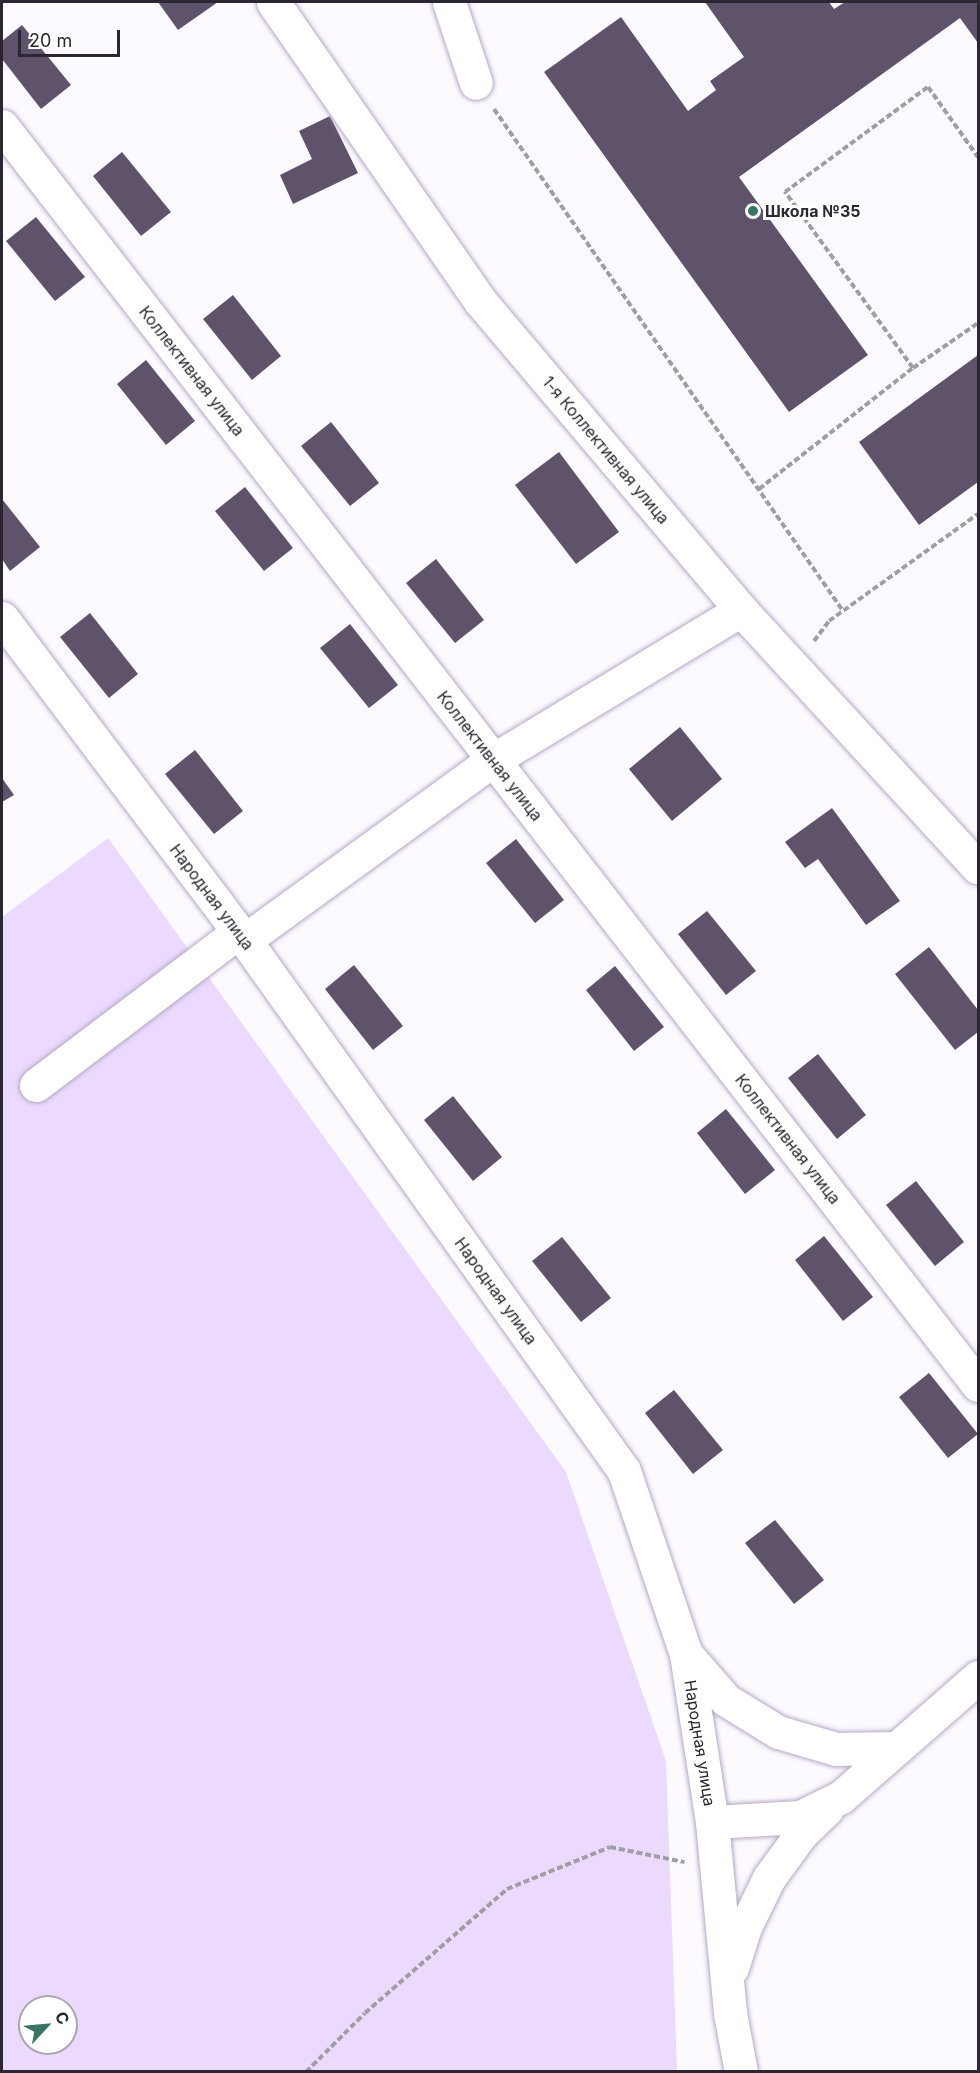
<!DOCTYPE html>
<html>
<head>
<meta charset="utf-8">
<style>
	body { margin:0 }
	#map { position:relative; width:980px; height:2073px; overflow:hidden; background:#fcf9ff; font-family:Inter,sans-serif }
	div>[style] { position:absolute }
	.green>* { inset:0; background:#ebdafe }
	.building>* { inset:0; background:#5f536b }
	.path>* { height:4px; margin-top:-2px; transform-origin:0; background:repeating-linear-gradient(90deg,#a19da5 0 6px,transparent 0 9px) }
	.roads { filter:drop-shadow(0 0 2px #b6a9c4) drop-shadow(0 0 2px #b6a9c4) }
	.minor>* { height:33px; margin:-16.5px; padding:0 16.5px; transform-origin:16.5px; border-radius:16.5px; background:#fff }
	.dots>* { width:16px; height:16px; translate:-50% -50%; box-sizing:border-box; border:3px solid #fff; border-radius:50% }
	span { translate:-50% -50%; white-space:nowrap; text-align:center; line-height:1.15; -webkit-text-stroke:6px #fff; paint-order:stroke }
	.poi-label { font-size:16px; color:#2b2631; font-weight:700 }
	.left { translate:0 -50%; text-align:left }
	.street-label { font-size:16px; color:#2b2631 }
	.frame { position:absolute; inset:0; border:3px solid #2b2631; pointer-events:none }
	.north { position:absolute; left:18px; top:1995px; width:60px; height:60px; box-sizing:border-box; background:#fff; border:2px solid #aaa8ad; border-radius:50%; rotate:64deg; font-size:16px; font-weight:700; line-height:24px; text-align:center; color:#2b2631 }
	.north::after { content:''; display:block; margin:auto; width:21px; height:27px; background:#377664; clip-path:polygon(50% 0,100% 100%,50% 72%,0 100%) }
	.scale { position:absolute; left:18px; top:30px; width:102px; height:27px; box-sizing:border-box; border:3px solid #2b2631; border-top:0; padding-left:8px; font-size:18px; line-height:21px; white-space:nowrap; color:#2b2631; -webkit-text-stroke:4px #fff; paint-order:stroke }
</style>
</head>
<body>
<div id="map">
	<div class="green">
		<div style="clip-path:polygon(evenodd,108px 838px,566px 1472px,666px 1761px,677px 2071px,2px 2071px,2px 917px,108px 838px,30px 2007px,66px 2007px,66px 2043px,30px 2043px,30px 2007px)"></div>
	</div>
	<div class="building">
		<div style="clip-path:polygon(158px 2px,218px 2px,178px 30px)"></div>
		<div style="clip-path:polygon(705px 2px,829px 2px,834px 9px,845px 2px,978px 2px,978px 43px,960px 18px,739px 177px,868px 355px,789px 412px,544px 72px,621px 17px,688px 111px,716px 90px,710px 81px,744px 57px)"></div>
		<div style="clip-path:polygon(22px 25px,71px 85px,41px 109px,2px 59px,2px 41px)"></div>
		<div style="clip-path:polygon(330px 116px,358px 173px,293px 204px,280px 175px,312px 159px,299px 131px)"></div>
		<div style="clip-path:polygon(122px 152px,171px 212px,141px 236px,93px 176px)"></div>
		<div style="clip-path:polygon(36px 217px,85px 277px,55px 301px,6px 241px)"></div>
		<div style="clip-path:polygon(233px 295px,281px 356px,252px 380px,203px 319px)"></div>
		<div style="clip-path:polygon(978px 355px,978px 482px,919px 525px,859px 442px)"></div>
		<div style="clip-path:polygon(146px 360px,195px 421px,166px 445px,117px 384px)"></div>
		<div style="clip-path:polygon(331px 422px,379px 483px,350px 506px,301px 446px)"></div>
		<div style="clip-path:polygon(559px 452px,619px 532px,576px 564px,515px 485px)"></div>
		<div style="clip-path:polygon(245px 487px,293px 548px,264px 571px,215px 511px)"></div>
		<div style="clip-path:polygon(2px 499px,40px 547px,10px 571px,2px 559px)"></div>
		<div style="clip-path:polygon(436px 559px,484px 620px,455px 643px,406px 583px)"></div>
		<div style="clip-path:polygon(90px 613px,138px 674px,109px 698px,60px 637px)"></div>
		<div style="clip-path:polygon(350px 624px,398px 685px,369px 708px,320px 648px)"></div>
		<div style="clip-path:polygon(680px 727px,722px 779px,672px 821px,629px 769px)"></div>
		<div style="clip-path:polygon(195px 750px,243px 811px,214px 834px,165px 774px)"></div>
		<div style="clip-path:polygon(2px 778px,14px 795px,2px 802px)"></div>
		<div style="clip-path:polygon(832px 808px,900px 901px,866px 925px,818px 859px,805px 868px,785px 842px)"></div>
		<div style="clip-path:polygon(516px 839px,564px 900px,535px 923px,486px 863px)"></div>
		<div style="clip-path:polygon(707px 911px,756px 971px,726px 995px,678px 934px)"></div>
		<div style="clip-path:polygon(929px 947px,978px 1010px,978px 1032px,955px 1050px,895px 974px)"></div>
		<div style="clip-path:polygon(354px 965px,403px 1026px,373px 1050px,325px 989px)"></div>
		<div style="clip-path:polygon(615px 966px,664px 1027px,634px 1051px,586px 990px)"></div>
		<div style="clip-path:polygon(818px 1054px,866px 1115px,837px 1139px,788px 1078px)"></div>
		<div style="clip-path:polygon(453px 1096px,502px 1157px,473px 1181px,424px 1120px)"></div>
		<div style="clip-path:polygon(726px 1109px,775px 1170px,745px 1194px,697px 1133px)"></div>
		<div style="clip-path:polygon(916px 1181px,964px 1242px,935px 1266px,886px 1205px)"></div>
		<div style="clip-path:polygon(824px 1236px,873px 1297px,843px 1321px,795px 1260px)"></div>
		<div style="clip-path:polygon(562px 1237px,611px 1298px,581px 1322px,532px 1261px)"></div>
		<div style="clip-path:polygon(929px 1373px,978px 1434px,948px 1458px,899px 1397px)"></div>
		<div style="clip-path:polygon(674px 1390px,723px 1450px,693px 1474px,645px 1413px)"></div>
		<div style="clip-path:polygon(775px 1520px,824px 1580px,794px 1604px,745px 1543px)"></div>
	</div>
	<div class="path">
		<div style="left:494px;top:109px;width:611px;rotate:55.19deg"></div>
		<div style="left:913px;top:368px;width:218px;rotate:-126deg"></div>
		<div style="left:785px;top:192px;width:177px;rotate:-36.3deg"></div>
		<div style="left:928px;top:87px;width:86px;rotate:54.5deg"></div>
		<div style="left:759px;top:489px;width:196px;rotate:-38.2deg"></div>
		<div style="left:913px;top:368px;width:79px;rotate:-34.7deg"></div>
		<div style="left:814px;top:641px;width:25px;rotate:-53deg"></div>
		<div style="left:829px;top:621px;width:183px;rotate:-35.7deg"></div>
		<div style="left:306px;top:2072px;width:83px;rotate:-45deg"></div>
		<div style="left:365px;top:2013px;width:189px;rotate:-41.1deg"></div>
		<div style="left:507px;top:1889px;width:111px;rotate:-22.2deg"></div>
		<div style="left:610px;top:1847px;width:76px;rotate:11.5deg"></div>
	</div>
	<div class="roads">
		<div class="minor">
			<div style="left:273px;top:2px;width:364px;rotate:55.3deg"></div>
			<div style="left:480px;top:301px;width:404px;rotate:49.8deg"></div>
			<div style="left:741px;top:610px;width:350px;rotate:47.4deg"></div>
			<div style="left:449px;top:2px;width:85px;rotate:71.6deg"></div>
			<div style="left:2px;top:126px;width:1593px;rotate:52.22deg"></div>
			<div style="left:2px;top:618px;width:403px;rotate:53deg"></div>
			<div style="left:245px;top:940px;width:652px;rotate:54.48deg"></div>
			<div style="left:624px;top:1471px;width:193px;rotate:71.3deg"></div>
			<div style="left:686px;top:1654px;width:170px;rotate:81.2deg"></div>
			<div style="left:712px;top:1822px;width:192px;rotate:84.6deg"></div>
			<div style="left:730px;top:2013px;width:60px;rotate:79.4deg"></div>
			<div style="left:245px;top:940px;width:306px;rotate:-36deg"></div>
			<div style="left:493px;top:760px;width:290px;rotate:-31.2deg"></div>
			<div style="left:36px;top:1085px;width:253px;rotate:-37.1deg"></div>
			<div style="left:686px;top:1654px;width:61px;rotate:49deg"></div>
			<div style="left:726px;top:1700px;width:61px;rotate:31.6deg"></div>
			<div style="left:778px;top:1732px;width:60px;rotate:16.3deg"></div>
			<div style="left:836px;top:1749px;width:60px;rotate:-1deg"></div>
			<div style="left:712px;top:1822px;width:88px;rotate:-3.3deg"></div>
			<div style="left:800px;top:1817px;width:46px;rotate:-26deg"></div>
			<div style="left:841px;top:1797px;width:182px;rotate:-41.2deg"></div>
			<div style="left:732px;top:1968px;width:43px;rotate:-72.4deg"></div>
			<div style="left:745px;top:1927px;width:55px;rotate:-63.9deg"></div>
			<div style="left:769px;top:1878px;width:54px;rotate:-54deg"></div>
			<div style="left:801px;top:1834px;width:36px;rotate:-44deg"></div>
		</div>
	</div>
	<div class="dots">
		<div style="left:753px;top:211px;background:#377664"></div>
	</div>
	<div class="poi-label">
		<span class="left" style="left:765px;top:211px">Школа №35</span>
	</div>
	<div class="street-label">
		<span style="left:192px;top:371px;rotate:52deg">Коллективная улица</span>
		<span style="left:606px;top:450px;rotate:50deg">1-я Коллективная улица</span>
		<span style="left:490px;top:756px;rotate:52deg">Коллективная улица</span>
		<span style="left:212px;top:897px;rotate:53deg">Народная улица</span>
		<span style="left:788px;top:1139px;rotate:52deg">Коллективная улица</span>
		<span style="left:496px;top:1291px;rotate:54deg">Народная улица</span>
		<span style="left:700px;top:1743px;rotate:81deg">Народная улица</span>
	</div>
	<div class="frame"></div>
	<div class="north">С</div>
	<div class="scale">20 m</div>
</div>
</body>
</html>
